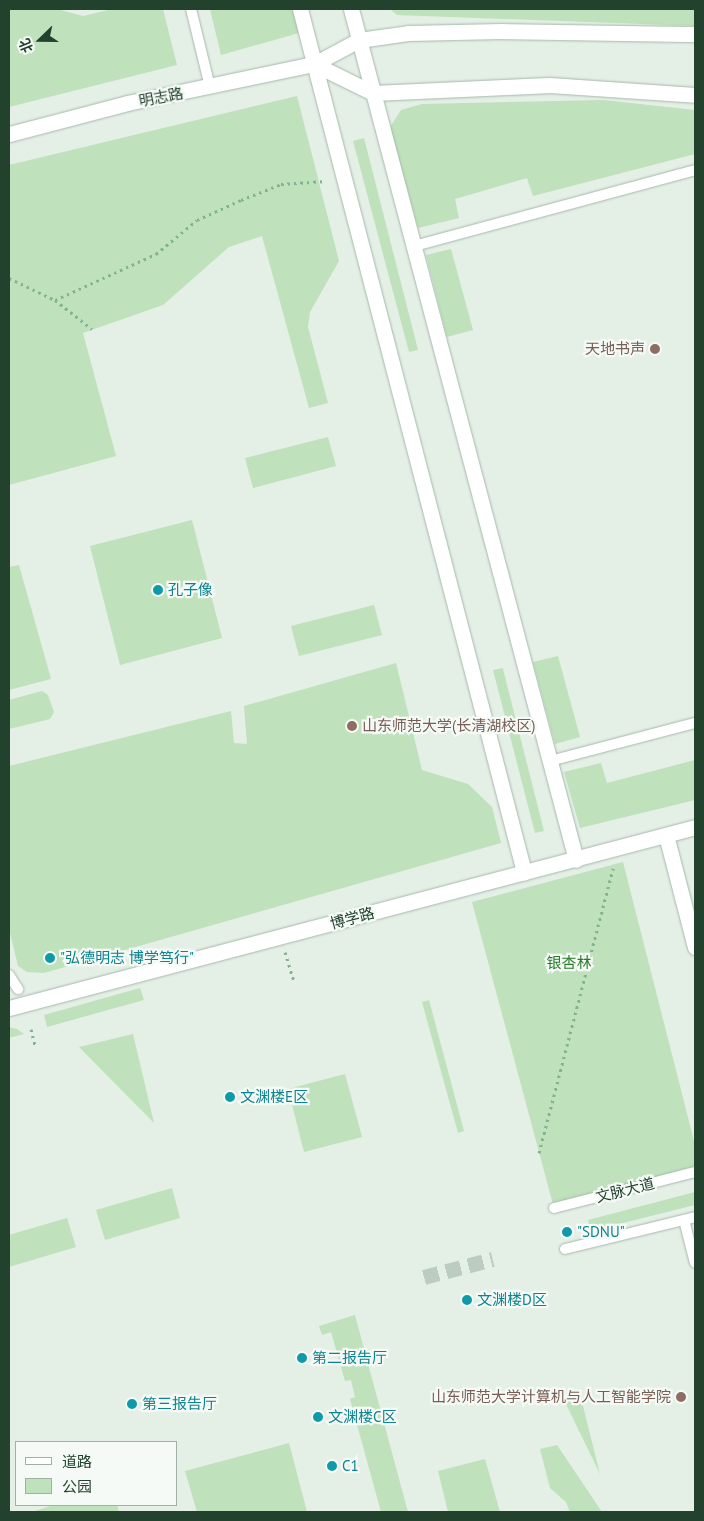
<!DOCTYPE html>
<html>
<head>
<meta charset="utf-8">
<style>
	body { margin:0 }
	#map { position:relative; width:704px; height:1521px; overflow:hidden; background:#e4efe6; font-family:"PT Sans","Noto Sans SC",sans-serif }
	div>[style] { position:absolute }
	.green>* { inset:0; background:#bfe1bc }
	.street-tunnel>* { height:15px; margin-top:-7.5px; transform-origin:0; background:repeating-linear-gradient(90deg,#bdccc1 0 15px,transparent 0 23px) }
	.path>* { height:3px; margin-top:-1.5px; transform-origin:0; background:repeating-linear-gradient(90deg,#82b492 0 2.5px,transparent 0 6.5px) }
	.roads { filter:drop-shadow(0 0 1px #a6b8ab) drop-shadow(0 0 1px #a6b8ab) }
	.lane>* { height:10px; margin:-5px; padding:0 5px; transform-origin:5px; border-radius:5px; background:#fff }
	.street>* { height:15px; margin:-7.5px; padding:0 7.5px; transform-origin:7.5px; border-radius:7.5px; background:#fff }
	.dots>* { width:14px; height:14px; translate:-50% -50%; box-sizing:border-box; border:2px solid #f5faf6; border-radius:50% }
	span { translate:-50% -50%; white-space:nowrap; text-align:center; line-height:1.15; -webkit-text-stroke:4.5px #f5faf6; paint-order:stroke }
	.street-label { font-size:15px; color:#22422d }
	.education-label { font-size:15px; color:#785e54 }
	.right { translate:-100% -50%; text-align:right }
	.left { translate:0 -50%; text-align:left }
	.culture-label { font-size:15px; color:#0d838f }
	.park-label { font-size:15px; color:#287c2a }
	.frame { position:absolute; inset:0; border:10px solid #22422d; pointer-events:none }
	.legend { position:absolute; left:15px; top:1441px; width:162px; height:65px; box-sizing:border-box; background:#f5faf6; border:1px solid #a1b0a6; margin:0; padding:6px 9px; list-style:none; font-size:15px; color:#22422d }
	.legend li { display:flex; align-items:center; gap:10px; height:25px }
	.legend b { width:25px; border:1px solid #a1b0a6 }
	.north { position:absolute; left:15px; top:15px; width:50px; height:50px; -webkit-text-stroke:4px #f5faf6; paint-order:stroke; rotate:248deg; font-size:14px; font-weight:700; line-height:20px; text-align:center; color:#22422d }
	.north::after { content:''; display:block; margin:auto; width:18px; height:22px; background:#22422d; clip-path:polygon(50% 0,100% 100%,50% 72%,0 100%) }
</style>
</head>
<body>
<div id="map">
	<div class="green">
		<div style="clip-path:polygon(9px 9px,57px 9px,83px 16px,112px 9px,163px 9px,177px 65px,9px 107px)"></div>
		<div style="clip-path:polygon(210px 9px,300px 9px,306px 31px,221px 55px)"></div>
		<div style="clip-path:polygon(390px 9px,695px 9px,695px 26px,397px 15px)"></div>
		<div style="clip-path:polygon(297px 96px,339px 261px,310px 312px,308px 327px,328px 403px,309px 408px,262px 236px,229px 247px,163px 305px,83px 333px,116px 456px,9px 485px,9px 165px)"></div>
		<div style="clip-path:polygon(603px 100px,695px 110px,695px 154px,533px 196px,527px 178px,455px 199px,459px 218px,418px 228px,390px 127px,401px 110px,422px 104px)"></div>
		<div style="clip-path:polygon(364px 138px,418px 350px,409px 352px,353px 141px)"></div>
		<div style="clip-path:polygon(451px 249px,473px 330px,447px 337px,426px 255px)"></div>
		<div style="clip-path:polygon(328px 437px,336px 466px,253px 488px,245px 458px)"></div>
		<div style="clip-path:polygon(192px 520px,222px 638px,120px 665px,90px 546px)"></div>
		<div style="clip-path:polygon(19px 565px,51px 679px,9px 690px,9px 567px)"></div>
		<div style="clip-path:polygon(374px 605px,382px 635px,299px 656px,291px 626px)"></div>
		<div style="clip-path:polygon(558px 656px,580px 737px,555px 744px,533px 662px)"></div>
		<div style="clip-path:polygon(396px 663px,422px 770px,468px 784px,492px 807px,501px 843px,44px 973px,27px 972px,18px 966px,9px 929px,9px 766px,231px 711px,234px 743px,247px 744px,244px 706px)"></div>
		<div style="clip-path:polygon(503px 668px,503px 669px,544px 831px,535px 833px,493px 670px)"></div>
		<div style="clip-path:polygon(42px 691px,48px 695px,54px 712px,50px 719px,9px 729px,9px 700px)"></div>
		<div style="clip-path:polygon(695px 760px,695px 800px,580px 828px,564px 772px,601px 763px,607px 783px)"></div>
		<div style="clip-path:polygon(623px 862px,695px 1145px,695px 1166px,554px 1208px,472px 902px)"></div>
		<div style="clip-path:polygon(140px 988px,144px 1000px,47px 1027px,44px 1015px)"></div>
		<div style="clip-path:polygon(429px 1000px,464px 1131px,458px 1133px,422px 1002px)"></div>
		<div style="clip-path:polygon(9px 1027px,17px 1029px,24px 1034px,9px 1038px)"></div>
		<div style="clip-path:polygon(133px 1034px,154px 1123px,79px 1047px)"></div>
		<div style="clip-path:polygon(345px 1074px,362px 1137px,304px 1152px,288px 1089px)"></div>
		<div style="clip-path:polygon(172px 1188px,180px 1218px,105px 1240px,96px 1210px)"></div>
		<div style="clip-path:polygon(695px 1192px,695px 1205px,591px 1231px,588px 1220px)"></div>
		<div style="clip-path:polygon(67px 1218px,76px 1247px,9px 1267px,9px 1235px)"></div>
		<div style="clip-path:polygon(355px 1315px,371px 1375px,408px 1512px,381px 1512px,350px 1399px,355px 1397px,351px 1380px,345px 1381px,331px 1332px,322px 1335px,319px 1326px)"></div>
		<div style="clip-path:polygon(580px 1394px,600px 1474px,563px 1398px)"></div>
		<div style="clip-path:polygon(289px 1443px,307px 1512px,197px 1512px,185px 1471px)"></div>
		<div style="clip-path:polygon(557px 1445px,602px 1512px,570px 1512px,566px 1502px,550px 1488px,540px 1449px)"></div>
		<div style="clip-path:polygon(485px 1459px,500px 1512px,448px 1512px,438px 1471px)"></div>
		<div style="clip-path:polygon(53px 1505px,117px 1505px,119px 1512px,32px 1512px)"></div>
	</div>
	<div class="street-tunnel">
		<div style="left:424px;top:1277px;width:71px;rotate:-14.6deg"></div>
	</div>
	<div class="path">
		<div style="left:9px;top:278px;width:51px;rotate:25.6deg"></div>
		<div style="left:55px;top:300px;width:111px;rotate:-24.5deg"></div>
		<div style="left:156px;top:254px;width:53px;rotate:-39.7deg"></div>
		<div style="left:197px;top:220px;width:48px;rotate:-24.4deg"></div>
		<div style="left:241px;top:200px;width:43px;rotate:-21.8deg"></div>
		<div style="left:281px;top:184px;width:45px;rotate:-3.8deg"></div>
		<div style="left:55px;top:300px;width:47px;rotate:38.1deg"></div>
		<div style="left:285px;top:952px;width:31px;rotate:73deg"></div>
		<div style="left:31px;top:1029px;width:16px;rotate:76deg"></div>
		<div style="left:539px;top:1153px;width:294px;rotate:-75.4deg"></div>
	</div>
	<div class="roads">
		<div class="lane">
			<div style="left:191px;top:9px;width:80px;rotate:76.3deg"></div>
			<div style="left:414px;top:246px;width:291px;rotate:-15.1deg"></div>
			<div style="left:550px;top:761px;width:150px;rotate:-14.7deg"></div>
			<div style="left:9px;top:975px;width:17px;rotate:57deg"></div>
			<div style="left:554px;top:1208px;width:146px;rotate:-14.3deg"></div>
			<div style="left:684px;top:1220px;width:44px;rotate:75.7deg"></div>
			<div style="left:565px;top:1249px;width:134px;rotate:-13.8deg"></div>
		</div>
		<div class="street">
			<div style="left:300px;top:9px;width:892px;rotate:75.45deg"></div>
			<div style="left:351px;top:9px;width:880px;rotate:75.19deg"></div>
			<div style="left:314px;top:64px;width:66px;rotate:26.2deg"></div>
			<div style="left:373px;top:93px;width:177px;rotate:-2.6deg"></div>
			<div style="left:550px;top:85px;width:145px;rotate:3.9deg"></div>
			<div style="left:9px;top:134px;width:122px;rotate:-14.7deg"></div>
			<div style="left:127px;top:103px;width:191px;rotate:-11.8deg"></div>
			<div style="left:314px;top:64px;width:51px;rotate:-28.1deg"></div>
			<div style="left:359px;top:40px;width:49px;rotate:-8.1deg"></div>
			<div style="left:408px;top:33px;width:94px;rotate:-1.2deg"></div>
			<div style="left:502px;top:31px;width:193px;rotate:0.9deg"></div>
			<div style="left:666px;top:835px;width:116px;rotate:75.5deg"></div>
			<div style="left:9px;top:1008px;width:709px;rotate:-14.78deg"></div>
		</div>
	</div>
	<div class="dots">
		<div style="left:655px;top:349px;background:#8d6e63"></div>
		<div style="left:158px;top:590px;background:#0f9aa8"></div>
		<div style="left:352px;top:726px;background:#8d6e63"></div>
		<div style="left:50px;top:958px;background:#0f9aa8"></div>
		<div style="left:230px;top:1097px;background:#0f9aa8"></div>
		<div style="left:567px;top:1232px;background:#0f9aa8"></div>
		<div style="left:467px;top:1300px;background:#0f9aa8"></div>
		<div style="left:302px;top:1358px;background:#0f9aa8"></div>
		<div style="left:681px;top:1397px;background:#8d6e63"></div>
		<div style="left:132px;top:1404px;background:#0f9aa8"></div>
		<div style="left:318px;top:1417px;background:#0f9aa8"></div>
		<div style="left:332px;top:1466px;background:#0f9aa8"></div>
	</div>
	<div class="street-label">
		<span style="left:161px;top:97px;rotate:-11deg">明志路</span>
		<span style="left:352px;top:918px;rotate:-15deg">博学路</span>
		<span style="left:625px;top:1190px;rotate:-14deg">文脉大道</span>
	</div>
	<div class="education-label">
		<span class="right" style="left:645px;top:349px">天地书声</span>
		<span class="left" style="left:362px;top:726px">山东师范大学(长清湖校区)</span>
		<span class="right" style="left:671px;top:1397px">山东师范大学计算机与人工智能学院</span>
	</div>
	<div class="culture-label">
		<span class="left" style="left:168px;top:590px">孔子像</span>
		<span class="left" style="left:60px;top:958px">"弘德明志 博学笃行"</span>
		<span class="left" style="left:240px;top:1097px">文渊楼E区</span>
		<span class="left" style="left:577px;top:1232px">"SDNU"</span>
		<span class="left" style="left:477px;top:1300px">文渊楼D区</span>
		<span class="left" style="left:312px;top:1358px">第二报告厅</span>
		<span class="left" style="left:142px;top:1404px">第三报告厅</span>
		<span class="left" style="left:328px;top:1417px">文渊楼C区</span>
		<span class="left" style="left:342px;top:1466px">C1</span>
	</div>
	<div class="park-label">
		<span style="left:569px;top:963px">银杏林</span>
	</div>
	<div class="frame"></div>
	<ul class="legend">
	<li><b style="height:6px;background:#fff"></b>道路</li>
	<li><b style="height:14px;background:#bfe1bc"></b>公园</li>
	</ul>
	<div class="north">北</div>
</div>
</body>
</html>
